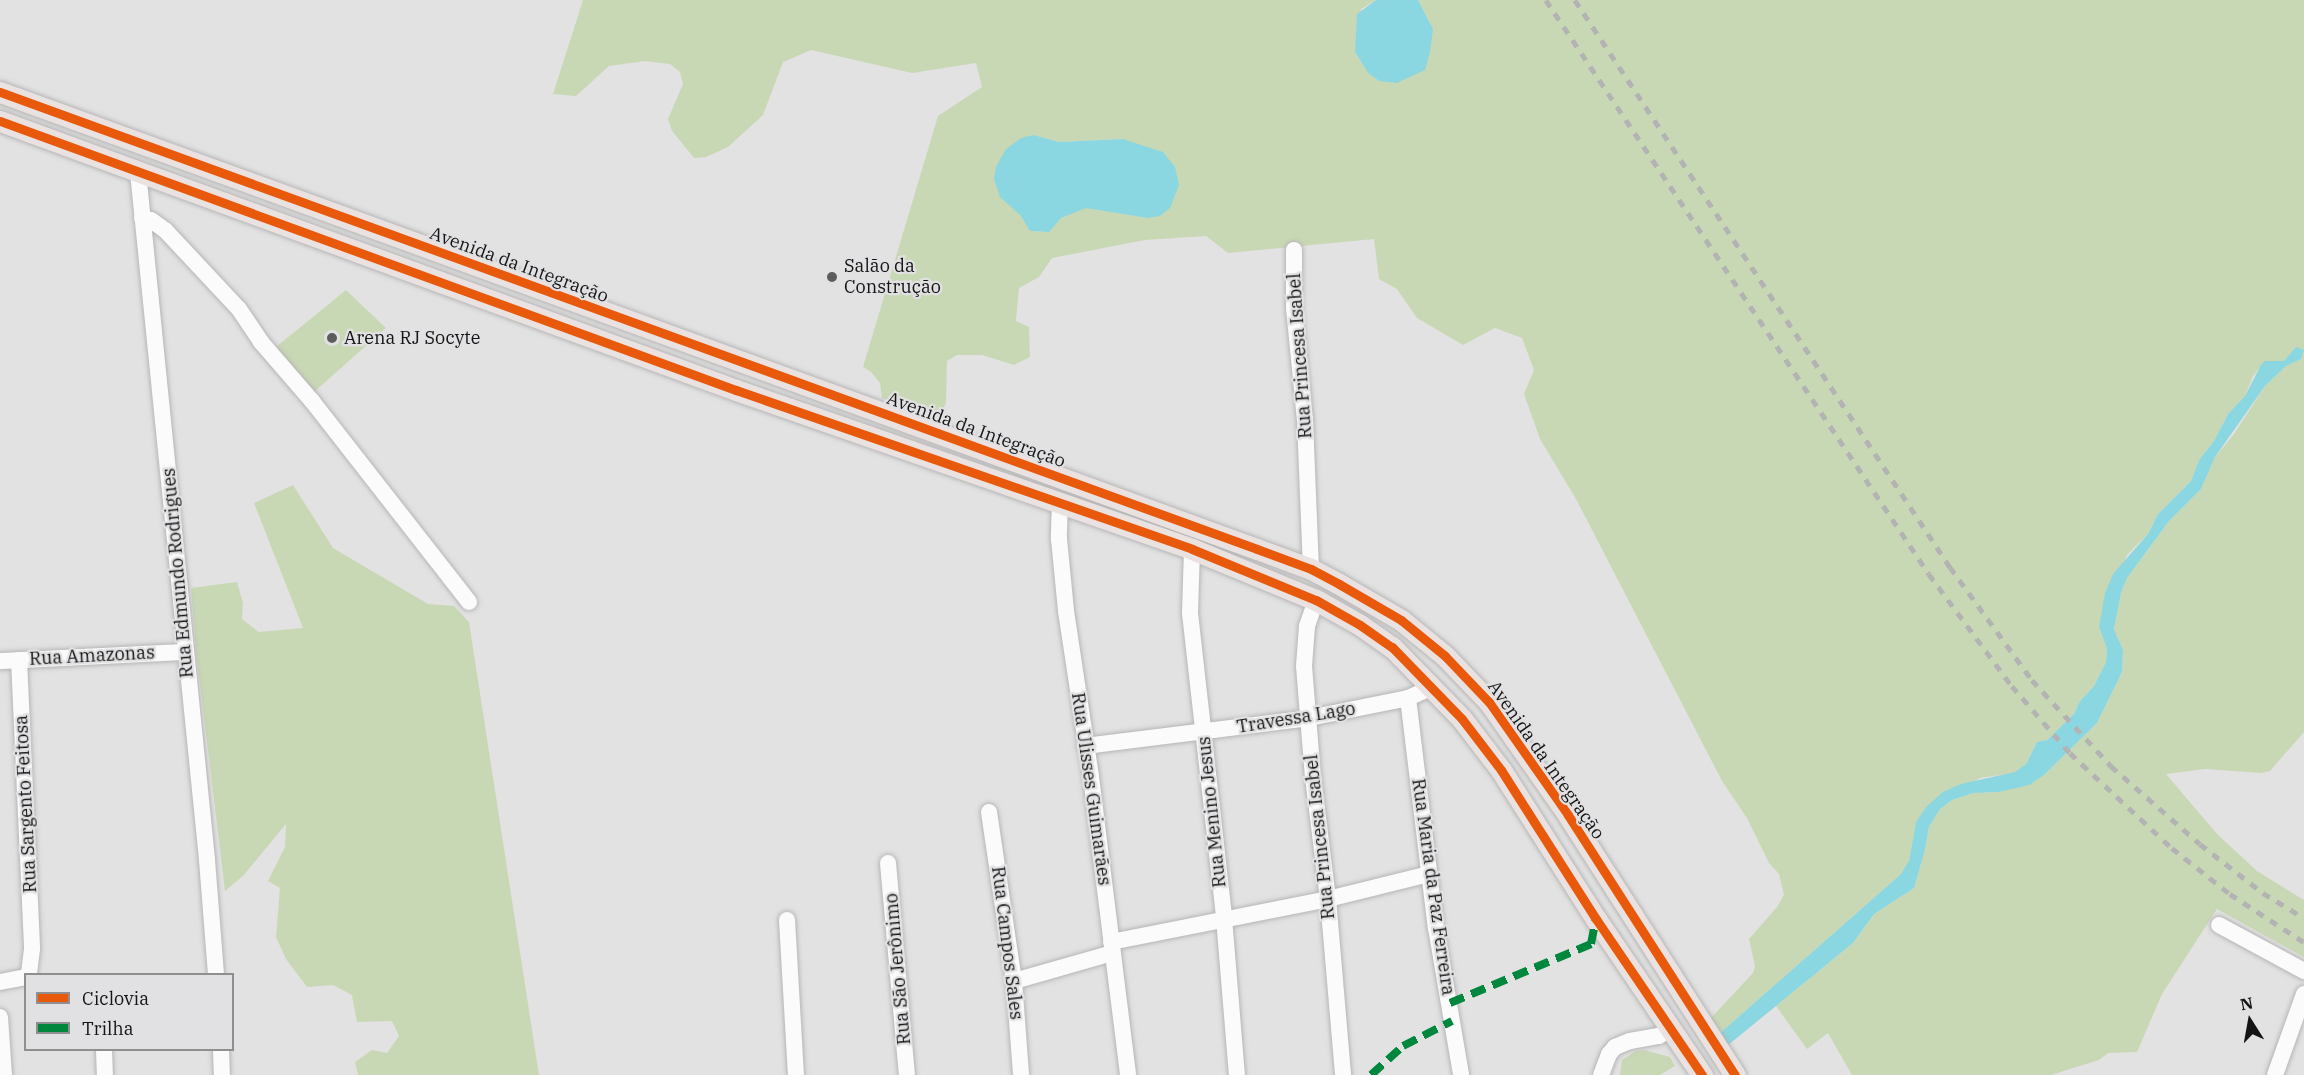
<!DOCTYPE html>
<html>
<head>
<meta charset="utf-8">
<style>
	body { margin:0 }
	#map { position:relative; width:2304px; height:1075px; overflow:hidden; background:#e2e2e2; font-family:"IBM Plex Serif",serif }
	div>[style] { position:absolute }
	.green>* { inset:0; background:#c9d8b4 }
	.water>* { inset:0; background:#8ad6e1 }
	.roads { filter:drop-shadow(0 0 2px #b6b6b7) drop-shadow(0 0 2px #b6b6b7) }
	.minor>* { height:16px; margin:-8px; padding:0 8px; transform-origin:8px; border-radius:8px; background:#fbfbfb }
	.major>* { height:21px; margin:-10.5px; padding:0 10.5px; transform-origin:10.5px; border-radius:10.5px; background:#e9e2e0 }
	.rail>* { height:4.5px; margin-top:-2.25px; transform-origin:0; background:repeating-linear-gradient(90deg,#b3b3b3 0 8px,transparent 0 16px) }
	.quiet>* { height:8px; margin-top:-4px; transform-origin:0; background:repeating-linear-gradient(90deg,#00873e 0 15px,transparent 0 23px) }
	.cycleway>* { height:9px; margin:-4.5px; padding:0 4.5px; transform-origin:4.5px; border-radius:4.5px; background:#e8590c }
	.dots>* { width:16px; height:16px; translate:-50% -50%; box-sizing:border-box; border:3px solid #e1e1e3; border-radius:50% }
	span { translate:-50% -50%; white-space:nowrap; text-align:center; line-height:1.15; -webkit-text-stroke:4.5px #e1e1e3; paint-order:stroke }
	.street-label { font-size:18px; color:#141414 }
	.poi-label { font-size:18px; color:#141414 }
	.left { translate:0 -50%; text-align:left }
	.legend { position:absolute; left:24px; top:973px; width:210px; height:78px; box-sizing:border-box; background:#e1e1e3; border:2px solid #8f8f90; margin:0; padding:8px 10px; list-style:none; font-size:18px; color:#141414 }
	.legend li { display:flex; align-items:center; gap:12px; height:30px }
	.legend b { width:30px; border:2px solid #8f8f90 }
	.north { position:absolute; left:2220px; top:991px; width:60px; height:60px; -webkit-text-stroke:4px #e1e1e3; paint-order:stroke; rotate:349deg; font-size:16px; font-weight:700; line-height:24px; text-align:center; color:#141414 }
	.north::after { content:''; display:block; margin:auto; width:21px; height:27px; background:#141414; clip-path:polygon(50% 0,100% 100%,50% 72%,0 100%) }
</style>
</head>
<body>
<div id="map">
	<div class="green">
		<div style="clip-path:polygon(evenodd,583px 0,1376px 0,1361px 9px,1355px 52px,1368px 73px,1379px 81px,1433px 29px,1418px 0,2304px 0,2304px 732px,2270px 771px,2261px 773px,2205px 769px,2166px 774px,2217px 834px,2257px 871px,2304px 900px,2304px 957px,2217px 909px,2162px 994px,2137px 1052px,2108px 1053px,2099px 1060px,2051px 1075px,1852px 1075px,1828px 1033px,1807px 1049px,1776px 1006px,1853px 943px,1874px 914px,1914px 888px,1925px 850px,1929px 827px,1940px 809px,1952px 800px,1973px 793px,1999px 792px,2044px 775px,2097px 723px,2122px 672px,2123px 650px,2114px 631px,2121px 593px,2127px 578px,2169px 521px,2201px 489px,2215px 457px,2234px 434px,2265px 386px,2286px 366px,2301px 359px,2303px 350px,2284px 361px,2266px 361px,2253px 376px,2245px 396px,2228px 414px,2214px 441px,2199px 460px,2191px 481px,2158px 514px,2148px 534px,2127px 555px,2099px 627px,2107px 649px,2106px 662px,2094px 686px,2080px 701px,2074px 714px,2047px 740px,2037px 742px,2026px 764px,2015px 773px,1980px 778px,1916px 822px,1909px 862px,1901px 874px,1719px 1034px,1709px 1020px,1753px 973px,1755px 966px,1749px 939px,1777px 907px,1784px 895px,1779px 874px,1769px 863px,1747px 818px,1722px 781px,1576px 499px,1540px 439px,1524px 394px,1534px 370px,1522px 338px,1495px 328px,1463px 345px,1417px 318px,1397px 289px,1379px 279px,1374px 239px,1228px 253px,1206px 236px,1145px 240px,1052px 258px,1039px 277px,1019px 288px,1016px 321px,1029px 327px,1030px 357px,1014px 365px,982px 355px,957px 355px,947px 361px,946px 403px,938px 419px,882px 398px,880px 383px,871px 372px,863px 367px,938px 116px,982px 87px,976px 63px,912px 73px,811px 50px,783px 62px,763px 115px,728px 147px,706px 157px,694px 158px,672px 131px,668px 119px,683px 84px,680px 72px,670px 64px,645px 61px,609px 66px,576px 96px,553px 94px,583px 0,1034px 135px,1059px 142px,1123px 139px,1148px 218px,1086px 207px,1061px 218px,1048px 232px,1030px 231px,1020px 215px,1034px 135px)"></div>
		<div style="clip-path:polygon(346px 290px,386px 328px,314px 392px,276px 347px)"></div>
		<div style="clip-path:polygon(293px 485px,333px 548px,428px 604px,454px 606px,469px 622px,539px 1075px,358px 1075px,355px 1062px,372px 1050px,387px 1053px,399px 1036px,392px 1021px,357px 1022px,352px 995px,333px 985px,307px 987px,286px 959px,276px 937px,280px 888px,268px 881px,285px 847px,286px 824px,243px 876px,225px 891px,196px 650px,191px 588px,237px 582px,243px 603px,242px 619px,259px 632px,303px 628px,254px 503px)"></div>
		<div style="clip-path:polygon(1644px 1050px,1670px 1057px,1675px 1066px,1660px 1075px,1620px 1075px,1622px 1060px,1636px 1051px)"></div>
	</div>
	<div class="water">
		<div style="clip-path:polygon(1376px 0,1418px 0,1433px 29px,1430px 52px,1425px 70px,1397px 83px,1379px 81px,1368px 73px,1355px 52px,1357px 14px)"></div>
		<div style="clip-path:polygon(1034px 135px,1059px 142px,1123px 139px,1163px 152px,1175px 167px,1179px 185px,1170px 208px,1160px 216px,1148px 218px,1086px 208px,1061px 218px,1049px 232px,1030px 231px,1020px 215px,1000px 197px,994px 179px,996px 167px,1006px 149px,1021px 138px)"></div>
		<div style="clip-path:polygon(2296px 347px,2304px 350px,2301px 359px,2286px 366px,2265px 386px,2215px 457px,2201px 489px,2169px 521px,2127px 578px,2121px 593px,2114px 630px,2123px 650px,2122px 672px,2097px 723px,2044px 775px,2029px 785px,1999px 792px,1973px 793px,1952px 800px,1940px 809px,1929px 827px,1925px 850px,1914px 888px,1874px 914px,1853px 943px,1727px 1046px,1719px 1034px,1901px 874px,1909px 861px,1916px 822px,1926px 807px,1943px 792px,1961px 784px,2015px 772px,2026px 764px,2037px 742px,2047px 740px,2074px 714px,2080px 701px,2094px 686px,2106px 662px,2107px 649px,2099px 627px,2105px 593px,2113px 574px,2148px 534px,2158px 514px,2191px 481px,2199px 460px,2214px 441px,2228px 414px,2245px 396px,2261px 365px,2265px 361px,2284px 361px)"></div>
	</div>
	<div class="roads">
		<div class="minor">
			<div style="left:138px;top:172px;width:691px;rotate:84.27deg"></div>
			<div style="left:207px;top:860px;width:114px;rotate:85.5deg"></div>
			<div style="left:142px;top:218px;width:9px;rotate:13deg"></div>
			<div style="left:151px;top:220px;width:17px;rotate:36deg"></div>
			<div style="left:165px;top:230px;width:108px;rotate:46.9deg"></div>
			<div style="left:239px;top:309px;width:40px;rotate:56deg"></div>
			<div style="left:261px;top:342px;width:78px;rotate:49.2deg"></div>
			<div style="left:312px;top:401px;width:255px;rotate:52deg"></div>
			<div style="left:1294px;top:250px;width:58px;rotate:90deg"></div>
			<div style="left:1294px;top:308px;width:113px;rotate:84.4deg"></div>
			<div style="left:1305px;top:420px;width:149px;rotate:87.7deg"></div>
			<div style="left:1060px;top:502px;width:37px;rotate:92deg"></div>
			<div style="left:1059px;top:539px;width:72px;rotate:84.4deg"></div>
			<div style="left:1066px;top:611px;width:168px;rotate:81.4deg"></div>
			<div style="left:1091px;top:777px;width:300px;rotate:82.9deg"></div>
			<div style="left:1192px;top:549px;width:64px;rotate:91.8deg"></div>
			<div style="left:1190px;top:613px;width:307px;rotate:83.6deg"></div>
			<div style="left:1224px;top:918px;width:158px;rotate:85.3deg"></div>
			<div style="left:1316px;top:600px;width:28px;rotate:109deg"></div>
			<div style="left:1307px;top:626px;width:40px;rotate:94.3deg"></div>
			<div style="left:1304px;top:666px;width:111px;rotate:85.4deg"></div>
			<div style="left:1313px;top:777px;width:123px;rotate:83deg"></div>
			<div style="left:1328px;top:899px;width:177px;rotate:85.1deg"></div>
			<div style="left:19px;top:660px;width:289px;rotate:87.4deg"></div>
			<div style="left:32px;top:949px;width:25px;rotate:97deg"></div>
			<div style="left:0;top:661px;width:185px;rotate:-2.8deg"></div>
			<div style="left:1408px;top:698px;width:232px;rotate:83.1deg"></div>
			<div style="left:1436px;top:928px;width:149px;rotate:80.3deg"></div>
			<div style="left:1085px;top:746px;width:226px;rotate:-7.1deg"></div>
			<div style="left:1309px;top:718px;width:101px;rotate:-11.4deg"></div>
			<div style="left:1408px;top:698px;width:27px;rotate:-24deg"></div>
			<div style="left:989px;top:812px;width:171px;rotate:81.6deg"></div>
			<div style="left:1014px;top:981px;width:94px;rotate:85.7deg"></div>
			<div style="left:888px;top:863px;width:213px;rotate:84.9deg"></div>
			<div style="left:787px;top:920px;width:155px;rotate:86.7deg"></div>
			<div style="left:2219px;top:925px;width:97px;rotate:28.4deg"></div>
			<div style="left:1111px;top:942px;width:221px;rotate:-11.2deg"></div>
			<div style="left:1328px;top:899px;width:104px;rotate:-13.9deg"></div>
			<div style="left:1014px;top:981px;width:102px;rotate:-15.9deg"></div>
			<div style="left:0;top:982px;width:26px;rotate:-11deg"></div>
			<div style="left:0;top:1017px;width:58px;rotate:86.1deg"></div>
			<div style="left:104px;top:1050px;width:25px;rotate:88deg"></div>
			<div style="left:221px;top:1050px;width:25px;rotate:88deg"></div>
			<div style="left:1601px;top:1075px;width:22px;rotate:-69deg"></div>
			<div style="left:1609px;top:1054px;width:9px;rotate:-49deg"></div>
			<div style="left:1615px;top:1047px;width:16px;rotate:-22deg"></div>
			<div style="left:1630px;top:1041px;width:29px;rotate:-10deg"></div>
			<div style="left:1659px;top:1036px;width:15px;rotate:-32deg"></div>
			<div style="left:2275px;top:1075px;width:86px;rotate:-70.3deg"></div>
		</div>
		<div class="major">
			<div style="left:0;top:92px;width:1337px;rotate:19.98deg"></div>
			<div style="left:1257px;top:549px;width:58px;rotate:20.3deg"></div>
			<div style="left:1311px;top:569px;width:32px;rotate:28deg"></div>
			<div style="left:1339px;top:584px;width:72px;rotate:30.1deg"></div>
			<div style="left:1401px;top:620px;width:57px;rotate:39.3deg"></div>
			<div style="left:1445px;top:656px;width:64px;rotate:46.3deg"></div>
			<div style="left:1489px;top:702px;width:138px;rotate:55deg"></div>
			<div style="left:1568px;top:815px;width:309px;rotate:57.3deg"></div>
			<div style="left:0;top:121px;width:784px;rotate:20.08deg"></div>
			<div style="left:736px;top:390px;width:483px;rotate:19.2deg"></div>
			<div style="left:1192px;top:549px;width:134px;rotate:22.4deg"></div>
			<div style="left:1316px;top:600px;width:51px;rotate:29.6deg"></div>
			<div style="left:1360px;top:625px;width:39px;rotate:35deg"></div>
			<div style="left:1392px;top:647px;width:100px;rotate:45.8deg"></div>
			<div style="left:1462px;top:719px;width:64px;rotate:52.6deg"></div>
			<div style="left:1501px;top:770px;width:177px;rotate:57.5deg"></div>
			<div style="left:1596px;top:919px;width:189px;rotate:55.8deg"></div>
		</div>
	</div>
	<div class="rail">
		<div style="left:1546px;top:0;width:690px;rotate:56.29deg"></div>
		<div style="left:1929px;top:574px;width:139px;rotate:53.5deg"></div>
		<div style="left:2012px;top:686px;width:89px;rotate:49.1deg"></div>
		<div style="left:2070px;top:753px;width:139px;rotate:43deg"></div>
		<div style="left:2172px;top:848px;width:74px;rotate:38.4deg"></div>
		<div style="left:2230px;top:894px;width:88px;rotate:33deg"></div>
		<div style="left:1575px;top:0;width:680px;rotate:56.52deg"></div>
		<div style="left:1950px;top:567px;width:140px;rotate:54deg"></div>
		<div style="left:2032px;top:680px;width:117px;rotate:47.4deg"></div>
		<div style="left:2111px;top:766px;width:118px;rotate:41.2deg"></div>
		<div style="left:2200px;top:844px;width:80px;rotate:37.9deg"></div>
		<div style="left:2263px;top:893px;width:48px;rotate:31.4deg"></div>
	</div>
	<div class="quiet">
		<div style="left:1450px;top:1003px;width:153px;rotate:-22.7deg"></div>
		<div style="left:1591px;top:944px;width:25px;rotate:-79deg"></div>
		<div style="left:1371px;top:1075px;width:43px;rotate:-42.2deg"></div>
		<div style="left:1403px;top:1046px;width:55px;rotate:-27deg"></div>
	</div>
	<div class="cycleway">
		<div style="left:0;top:92px;width:1337px;rotate:19.98deg"></div>
		<div style="left:1257px;top:549px;width:58px;rotate:20.3deg"></div>
		<div style="left:1311px;top:569px;width:32px;rotate:28deg"></div>
		<div style="left:1339px;top:584px;width:72px;rotate:30.1deg"></div>
		<div style="left:1401px;top:620px;width:57px;rotate:39.3deg"></div>
		<div style="left:1445px;top:656px;width:64px;rotate:46.3deg"></div>
		<div style="left:1489px;top:702px;width:138px;rotate:55deg"></div>
		<div style="left:1568px;top:815px;width:309px;rotate:57.3deg"></div>
		<div style="left:0;top:121px;width:784px;rotate:20.08deg"></div>
		<div style="left:736px;top:390px;width:483px;rotate:19.2deg"></div>
		<div style="left:1192px;top:549px;width:134px;rotate:22.4deg"></div>
		<div style="left:1316px;top:600px;width:51px;rotate:29.6deg"></div>
		<div style="left:1360px;top:625px;width:39px;rotate:35deg"></div>
		<div style="left:1392px;top:647px;width:100px;rotate:45.8deg"></div>
		<div style="left:1462px;top:719px;width:64px;rotate:52.6deg"></div>
		<div style="left:1501px;top:770px;width:177px;rotate:57.5deg"></div>
		<div style="left:1596px;top:919px;width:189px;rotate:55.8deg"></div>
	</div>
	<div class="dots">
		<div style="left:832px;top:277px;background:#5c5c5c"></div>
		<div style="left:332px;top:338px;background:#5c5c5c"></div>
	</div>
	<div class="street-label">
		<span style="left:519px;top:265px;rotate:20deg">Avenida da Integração</span>
		<span style="left:1300px;top:356px;rotate:-94deg">Rua Princesa Isabel</span>
		<span style="left:976px;top:430px;rotate:20deg">Avenida da Integração</span>
		<span style="left:178px;top:573px;rotate:-95deg">Rua Edmundo Rodrigues</span>
		<span style="left:92px;top:656px;rotate:-3deg">Rua Amazonas</span>
		<span style="left:1296px;top:718px;rotate:-9deg">Travessa Lago</span>
		<span style="left:1546px;top:760px;rotate:55deg">Avenida da Integração</span>
		<span style="left:1091px;top:789px;rotate:82deg">Rua Ulisses Guimarães</span>
		<span style="left:26px;top:804px;rotate:-93deg">Rua Sargento Feitosa</span>
		<span style="left:1212px;top:812px;rotate:-96deg">Rua Menino Jesus</span>
		<span style="left:1320px;top:837px;rotate:-96deg">Rua Princesa Isabel</span>
		<span style="left:1433px;top:887px;rotate:82deg">Rua Maria da Paz Ferreira</span>
		<span style="left:1007px;top:943px;rotate:83deg">Rua Campos Sales</span>
		<span style="left:898px;top:969px;rotate:-95deg">Rua São Jerônimo</span>
	</div>
	<div class="poi-label">
		<span class="left" style="left:844px;top:277px">Salão da<br>Construção</span>
		<span class="left" style="left:344px;top:338px">Arena RJ Socyte</span>
	</div>
	<ul class="legend">
	<li><b style="height:8px;background:#e8590c"></b>Ciclovia</li>
	<li><b style="height:8px;background:#00873e"></b>Trilha</li>
	</ul>
	<div class="north">N</div>
</div>
</body>
</html>
